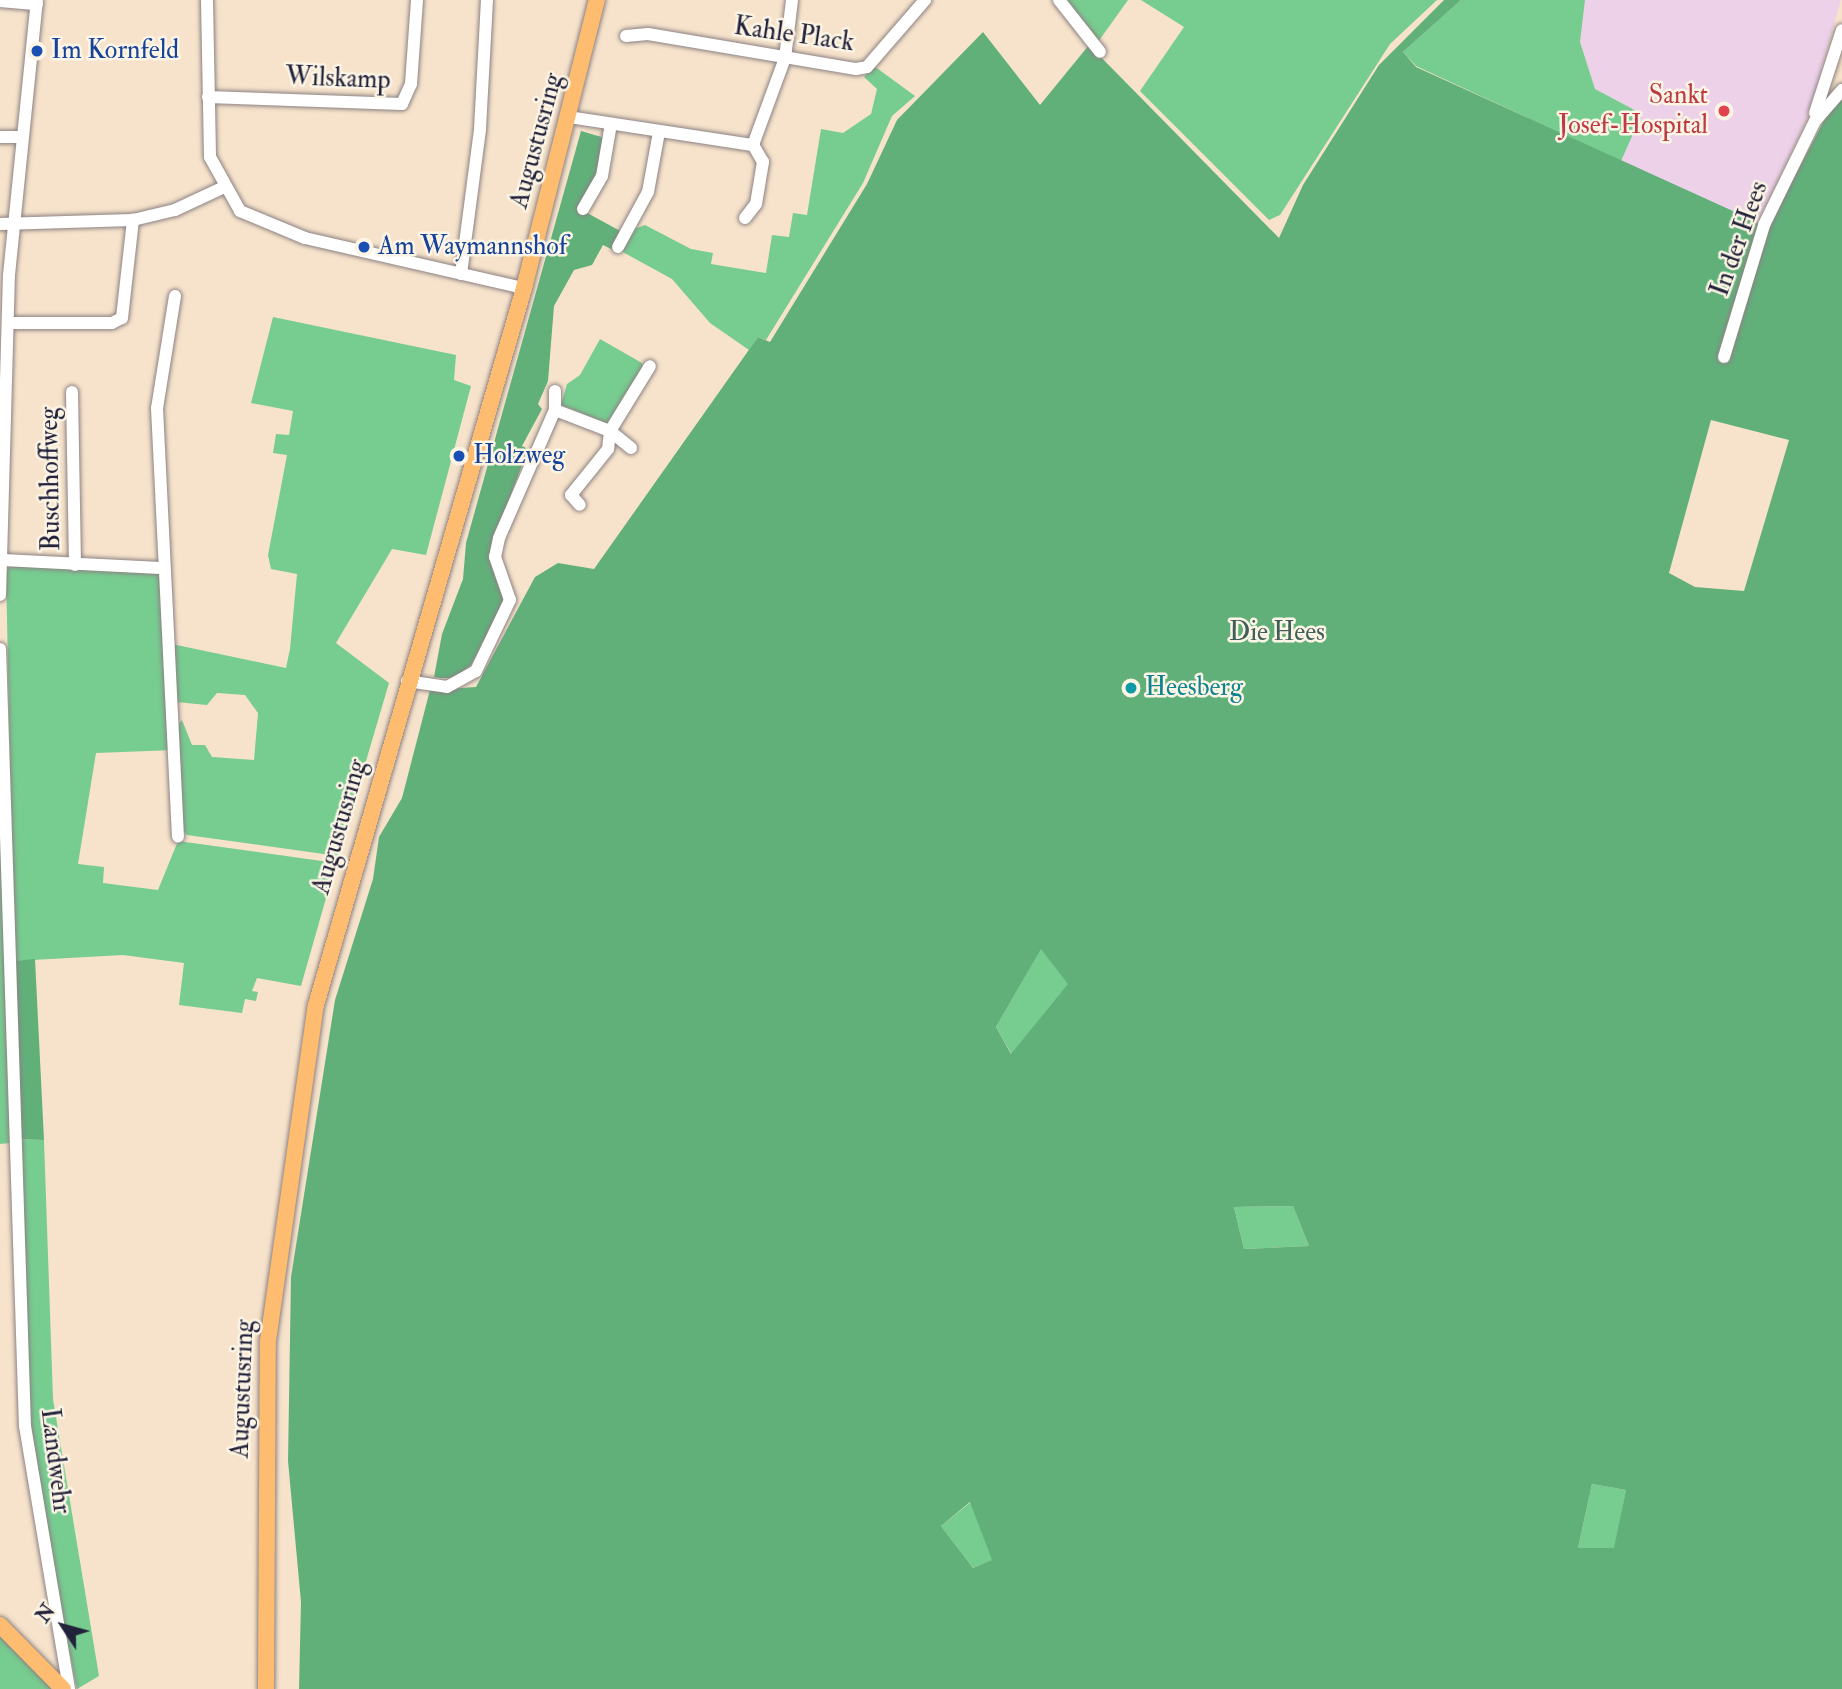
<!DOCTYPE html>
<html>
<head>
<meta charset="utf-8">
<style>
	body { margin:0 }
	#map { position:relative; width:1842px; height:1689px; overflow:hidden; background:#f7e3cb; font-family:"IM FELL Double Pica",serif }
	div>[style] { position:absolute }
	.built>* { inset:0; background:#edd1e9 }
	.green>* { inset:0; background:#77cc90 }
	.forest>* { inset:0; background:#61b07a }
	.roads { filter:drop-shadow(0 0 2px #8c8283) drop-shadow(0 0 2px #8c8283) }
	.minor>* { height:12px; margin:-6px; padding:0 6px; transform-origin:6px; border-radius:6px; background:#fff }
	.major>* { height:16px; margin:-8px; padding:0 8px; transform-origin:8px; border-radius:8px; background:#febc70 }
	.dots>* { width:19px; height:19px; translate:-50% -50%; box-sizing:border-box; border:4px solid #fcf5e5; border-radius:50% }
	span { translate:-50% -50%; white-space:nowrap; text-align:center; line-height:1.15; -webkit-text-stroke:5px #fcf5e5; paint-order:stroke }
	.street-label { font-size:26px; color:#22223b }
	.transit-label { font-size:26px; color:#164399 }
	.left { translate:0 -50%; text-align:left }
	.health-label { font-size:26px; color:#be3a42 }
	.right { translate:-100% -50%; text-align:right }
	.park-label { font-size:26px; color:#405e59 }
	.culture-label { font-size:26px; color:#0d838f }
	.north { position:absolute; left:28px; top:1591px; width:70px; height:70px; -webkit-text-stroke:5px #fcf5e5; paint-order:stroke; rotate:306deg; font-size:19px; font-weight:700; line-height:28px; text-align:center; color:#22223b }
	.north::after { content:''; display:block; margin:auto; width:24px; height:32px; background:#22223b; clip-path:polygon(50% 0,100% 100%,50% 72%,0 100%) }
</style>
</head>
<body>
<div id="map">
	<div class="built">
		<div style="clip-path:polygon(1585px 0,1841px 0,1807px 119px,1757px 223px,1621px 161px,1641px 114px,1595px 90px,1580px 42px)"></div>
	</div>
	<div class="green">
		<div style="clip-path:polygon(1064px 0,1128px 0,1098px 42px)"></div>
		<div style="clip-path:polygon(1141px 0,1437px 0,1390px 44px,1280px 215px,1269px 220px,1140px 91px,1184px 27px)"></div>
		<div style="clip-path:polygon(1461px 0,1585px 0,1580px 42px,1595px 89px,1642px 114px,1621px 161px,1416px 66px,1403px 52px)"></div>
		<div style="clip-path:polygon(874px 66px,915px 96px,892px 116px,863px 183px,766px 340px,758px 337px,749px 350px,710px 323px,672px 279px,619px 250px,634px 229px,645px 225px,691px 249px,713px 253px,711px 264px,766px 273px,772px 235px,789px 237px,793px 213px,807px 215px,821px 129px,843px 133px,871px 114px,877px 89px,864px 77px)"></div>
		<div style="clip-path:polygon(273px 317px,456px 355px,454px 380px,471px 386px,426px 555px,392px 549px,336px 643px,389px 683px,338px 856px,187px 835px,182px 829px,178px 725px,182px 720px,192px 745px,205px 745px,212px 757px,254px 760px,258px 713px,245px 695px,217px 693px,207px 705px,176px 702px,172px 644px,286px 668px,290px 649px,297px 574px,271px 569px,268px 555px,287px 455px,273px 453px,276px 434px,289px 435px,293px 411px,251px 403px)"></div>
		<div style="clip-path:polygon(600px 339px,642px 363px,642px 374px,611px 425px,561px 405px,567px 384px,580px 375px)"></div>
		<div style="clip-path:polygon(11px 566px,162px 574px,174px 750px,96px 753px,78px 864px,104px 867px,103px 883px,158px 890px,178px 841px,336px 863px,301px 986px,257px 978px,252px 991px,258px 992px,256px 1001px,245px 999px,242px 1013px,179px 1005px,184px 963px,123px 955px,14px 961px,6px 571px)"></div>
		<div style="clip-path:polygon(0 830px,10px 1143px,0 1144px)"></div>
		<div style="clip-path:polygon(1041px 948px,1069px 984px,1012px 1055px,996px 1027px)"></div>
		<div style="clip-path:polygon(15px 1139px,44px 1140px,53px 1399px,99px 1676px,77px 1689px,33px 1475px)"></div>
		<div style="clip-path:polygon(1293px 1206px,1309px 1246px,1244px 1249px,1234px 1207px)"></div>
		<div style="clip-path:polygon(1592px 1484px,1626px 1490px,1615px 1548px,1578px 1548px)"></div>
		<div style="clip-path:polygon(971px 1502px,993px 1560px,973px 1568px,941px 1526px)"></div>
		<div style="clip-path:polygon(0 1631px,58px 1689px,0 1689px)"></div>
	</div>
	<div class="forest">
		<div style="clip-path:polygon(evenodd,1444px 0,1461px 0,1403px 52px,1416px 67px,1768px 227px,1827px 115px,1842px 98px,1842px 1689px,299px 1689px,301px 1602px,288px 1461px,291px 1277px,335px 1000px,373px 879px,379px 837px,402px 798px,430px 690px,476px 687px,535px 577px,558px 563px,594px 569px,758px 337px,770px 342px,867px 184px,897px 120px,983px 32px,1040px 105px,1089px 45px,1279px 238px,1303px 185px,1379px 65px,1444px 0,1711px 420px,1789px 440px,1744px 591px,1695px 587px,1669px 573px,1711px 420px,1444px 0,1041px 949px,1068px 984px,1011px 1054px,996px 1027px,1041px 949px,1444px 0,1293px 1206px,1309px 1246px,1244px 1249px,1234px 1207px,1293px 1206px,1444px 0,1592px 1484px,1626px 1490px,1614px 1548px,1578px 1548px,1592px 1484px,1444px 0,970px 1502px,992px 1560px,973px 1568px,941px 1526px,970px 1502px)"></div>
		<div style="clip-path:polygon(581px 131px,605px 138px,601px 167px,580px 209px,622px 232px,613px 250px,603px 245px,592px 265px,574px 270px,554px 306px,548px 381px,538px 404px,542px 409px,522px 446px,528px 449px,491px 548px,506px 598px,471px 665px,455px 678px,440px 678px,434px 677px,442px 634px,463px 579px,466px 543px)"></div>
		<div style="clip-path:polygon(35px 959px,44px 1140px,15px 1139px,14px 961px)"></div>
	</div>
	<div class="roads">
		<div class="minor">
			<div style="left:207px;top:0;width:157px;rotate:88.9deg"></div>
			<div style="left:210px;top:157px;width:62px;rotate:60.9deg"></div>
			<div style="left:240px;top:211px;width:70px;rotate:22.6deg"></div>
			<div style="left:305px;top:238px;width:225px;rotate:12.9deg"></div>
			<div style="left:1059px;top:0;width:66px;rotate:51.7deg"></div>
			<div style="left:0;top:1px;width:37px;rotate:5deg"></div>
			<div style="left:626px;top:36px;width:22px;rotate:-5deg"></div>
			<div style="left:648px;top:34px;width:211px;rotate:9.6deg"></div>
			<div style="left:856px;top:69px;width:11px;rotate:-10deg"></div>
			<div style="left:867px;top:67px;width:89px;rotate:-49.1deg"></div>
			<div style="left:208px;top:97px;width:194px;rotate:2.1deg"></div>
			<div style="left:402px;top:104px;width:22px;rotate:-66deg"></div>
			<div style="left:411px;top:84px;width:84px;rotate:-85.9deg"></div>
			<div style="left:1815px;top:113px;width:87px;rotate:-72deg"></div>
			<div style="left:569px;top:117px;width:186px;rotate:8.7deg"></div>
			<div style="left:753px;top:145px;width:93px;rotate:-69.8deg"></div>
			<div style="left:785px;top:58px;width:58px;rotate:-83.1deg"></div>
			<div style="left:0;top:137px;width:22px"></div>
			<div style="left:583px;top:209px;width:38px;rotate:-60deg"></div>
			<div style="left:602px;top:176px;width:53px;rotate:-80.2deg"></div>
			<div style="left:745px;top:218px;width:18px;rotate:-52deg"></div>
			<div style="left:756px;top:204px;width:43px;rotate:-80.5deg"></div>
			<div style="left:763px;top:162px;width:20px;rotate:-120deg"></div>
			<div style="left:0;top:224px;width:133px;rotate:-1.7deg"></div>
			<div style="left:133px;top:220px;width:43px;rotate:-13.4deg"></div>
			<div style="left:175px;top:210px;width:52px;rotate:-25.1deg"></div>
			<div style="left:618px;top:247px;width:63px;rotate:-61.4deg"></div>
			<div style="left:648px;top:192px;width:61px;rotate:-79.6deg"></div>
			<div style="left:461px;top:274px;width:146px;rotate:-82.5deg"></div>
			<div style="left:480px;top:129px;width:129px;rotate:-86.9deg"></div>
			<div style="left:175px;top:296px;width:113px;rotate:99.1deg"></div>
			<div style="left:157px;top:408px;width:429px;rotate:87.2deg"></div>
			<div style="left:8px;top:323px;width:104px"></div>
			<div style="left:112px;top:323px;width:11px;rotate:-27deg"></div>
			<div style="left:122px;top:318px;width:99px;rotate:-83.6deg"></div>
			<div style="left:1724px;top:357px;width:138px;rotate:-73.1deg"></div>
			<div style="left:1764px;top:225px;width:116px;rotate:-63.9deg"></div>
			<div style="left:1815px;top:121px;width:41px;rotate:-48.9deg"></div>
			<div style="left:555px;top:391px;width:19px;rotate:90deg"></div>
			<div style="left:72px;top:392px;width:173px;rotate:89deg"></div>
			<div style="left:631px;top:448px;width:27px;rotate:-141deg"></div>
			<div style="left:610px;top:431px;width:76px;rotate:-58.4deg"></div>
			<div style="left:4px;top:560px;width:160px;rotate:2.9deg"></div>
			<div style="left:0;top:595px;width:320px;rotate:-88.4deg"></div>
			<div style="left:9px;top:275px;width:276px;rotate:-84.2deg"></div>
			<div style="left:0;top:649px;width:777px;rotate:88.16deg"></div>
			<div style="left:25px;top:1426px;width:267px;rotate:80.5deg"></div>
			<div style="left:407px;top:681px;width:40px;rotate:8.5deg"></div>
			<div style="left:447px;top:687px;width:33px;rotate:-29deg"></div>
			<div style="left:476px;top:671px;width:79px;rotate:-64.4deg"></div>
			<div style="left:510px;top:600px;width:46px;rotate:-109.2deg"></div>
			<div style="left:495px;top:557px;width:19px;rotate:-78deg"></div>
			<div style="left:499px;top:538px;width:140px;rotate:-66.4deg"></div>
			<div style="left:555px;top:410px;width:59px;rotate:20.9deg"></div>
			<div style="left:610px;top:431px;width:18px;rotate:96deg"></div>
			<div style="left:608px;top:449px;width:59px;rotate:128.8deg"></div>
			<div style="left:571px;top:495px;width:13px;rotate:48deg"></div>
		</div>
		<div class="major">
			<div style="left:0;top:1625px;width:90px;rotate:45.5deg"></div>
			<div style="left:266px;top:1689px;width:348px;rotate:-89.7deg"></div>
			<div style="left:268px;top:1341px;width:339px;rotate:-81.9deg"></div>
			<div style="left:316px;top:1005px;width:747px;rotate:-73.82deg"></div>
			<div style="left:524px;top:288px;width:297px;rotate:-75.8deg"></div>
		</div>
	</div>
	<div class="dots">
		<div style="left:37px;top:51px;background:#1a4fb4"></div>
		<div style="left:1724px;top:111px;background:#e0444e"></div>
		<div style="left:364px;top:247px;background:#1a4fb4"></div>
		<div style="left:459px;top:456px;background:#1a4fb4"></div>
		<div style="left:1131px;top:688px;background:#0f9aa8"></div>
	</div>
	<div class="street-label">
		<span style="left:794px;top:35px;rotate:8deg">Kahle Plack</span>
		<span style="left:338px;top:79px;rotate:2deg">Wilskamp</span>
		<span style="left:537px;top:141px;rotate:-75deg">Augustusring</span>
		<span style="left:1740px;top:239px;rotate:-70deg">In der Hees</span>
		<span style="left:51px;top:479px;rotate:-91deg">Buschhoffweg</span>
		<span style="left:340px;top:827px;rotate:-74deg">Augustusring</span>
		<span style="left:243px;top:1389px;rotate:-88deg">Augustusring</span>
		<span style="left:55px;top:1461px;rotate:83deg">Landwehr</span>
	</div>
	<div class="transit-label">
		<span class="left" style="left:51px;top:51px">Im Kornfeld</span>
		<span class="left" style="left:378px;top:247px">Am Waymannshof</span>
		<span class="left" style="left:473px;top:456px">Holzweg</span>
	</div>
	<div class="health-label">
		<span class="right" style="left:1708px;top:111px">Sankt<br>Josef-Hospital</span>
	</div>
	<div class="park-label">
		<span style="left:1277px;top:633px">Die Hees</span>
	</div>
	<div class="culture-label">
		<span class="left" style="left:1145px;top:688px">Heesberg</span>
	</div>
	<div class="north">N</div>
</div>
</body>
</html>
